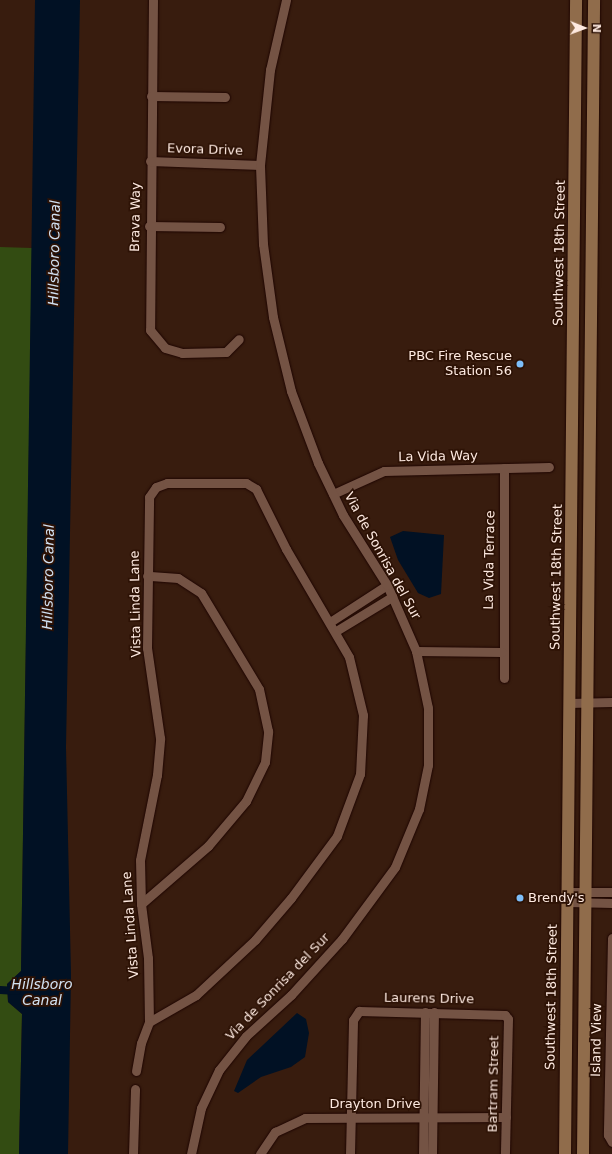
<!DOCTYPE html>
<html>
<head>
<meta charset="utf-8">
<style>
	body { margin:0 }
	#map { position:relative; width:612px; height:1154px; overflow:hidden; background:#381c0e; font-family:"DejaVu Sans",sans-serif }
	div>[style] { position:absolute }
	.green>* { inset:0; background:#334c12 }
	.water>* { inset:0; background:#011124 }
	.canal>* { height:8px; margin:-4px; padding:0 4px; transform-origin:4px; border-radius:4px; background:#011124 }
	.roads { filter:drop-shadow(0 0 1px #1e0500) drop-shadow(0 0 1px #1e0500) }
	.street>* { height:9px; margin:-4.5px; padding:0 4.5px; transform-origin:4.5px; border-radius:4.5px; background:#745344 }
	.secondary>* { height:12px; margin:-6px; padding:0 6px; transform-origin:6px; border-radius:6px; background:#906c4b }
	.dots>* { width:11px; height:11px; translate:-50% -50%; box-sizing:border-box; border:2px solid #2d1205; border-radius:50% }
	span { translate:-50% -50%; white-space:nowrap; text-align:center; line-height:1.15; -webkit-text-stroke:3.5px #2d1205; paint-order:stroke }
	.street-label { font-size:13px; color:#feeae1 }
	.poi-label { font-size:13px; color:#feeae1 }
	.right { translate:-100% -50%; text-align:right }
	.left { translate:0 -50%; text-align:left }
	.water-label { font-size:14px; color:#d1e1f2; font-style:italic }
	.north { position:absolute; left:564px; top:8px; width:40px; height:40px; -webkit-text-stroke:3px #2d1205; paint-order:stroke; rotate:91deg; font-size:11px; font-weight:700; line-height:16px; text-align:center; color:#feeae1 }
	.north::after { content:''; display:block; margin:auto; width:14px; height:18px; background:#feeae1; clip-path:polygon(50% 0,100% 100%,50% 72%,0 100%) }
</style>
</head>
<body>
<div id="map">
	<div class="green">
		<div style="clip-path:polygon(0 247px,32px 248px,21px 971px,7px 984px,8px 1002px,22px 1014px,19px 1154px,0 1154px)"></div>
	</div>
	<div class="water">
		<div style="clip-path:polygon(35px 0,80px 0,66px 747px,71px 975px,68px 1154px,19px 1154px,22px 1014px,8px 1002px,7px 984px,21px 971px)"></div>
		<div style="clip-path:polygon(403px 531px,444px 535px,441px 594px,429px 598px,418px 593px,398px 560px,390px 537px)"></div>
		<div style="clip-path:polygon(297px 1013px,306px 1019px,309px 1033px,305px 1057px,291px 1067px,261px 1077px,238px 1093px,234px 1091px,247px 1060px)"></div>
	</div>
	<div class="canal">
		<div style="left:0;top:990px;width:17px;rotate:3deg"></div>
	</div>
	<div class="roads">
		<div class="street">
			<div style="left:153px;top:0;width:330px;rotate:90.5deg"></div>
			<div style="left:150px;top:330px;width:23px;rotate:50deg"></div>
			<div style="left:165px;top:348px;width:18px;rotate:16deg"></div>
			<div style="left:182px;top:353px;width:44px;rotate:-1.3deg"></div>
			<div style="left:226px;top:352px;width:18px;rotate:-45deg"></div>
			<div style="left:151px;top:96px;width:74px;rotate:0.8deg"></div>
			<div style="left:150px;top:161px;width:110px;rotate:2.1deg"></div>
			<div style="left:149px;top:226px;width:71px;rotate:0.8deg"></div>
			<div style="left:504px;top:468px;width:210px;rotate:90deg"></div>
			<div style="left:333px;top:494px;width:56px;rotate:-24.3deg"></div>
			<div style="left:384px;top:471px;width:165px;rotate:-1.4deg"></div>
			<div style="left:330px;top:622px;width:68px;rotate:-33deg"></div>
			<div style="left:336px;top:631px;width:66px;rotate:-31.3deg"></div>
			<div style="left:416px;top:651px;width:86px;rotate:0.7deg"></div>
			<div style="left:569px;top:703px;width:43px;rotate:-1.3deg"></div>
			<div style="left:567px;top:892px;width:45px"></div>
			<div style="left:567px;top:902px;width:45px;rotate:1.3deg"></div>
			<div style="left:141px;top:904px;width:89px;rotate:-40.9deg"></div>
			<div style="left:208px;top:846px;width:59px;rotate:-49.8deg"></div>
			<div style="left:246px;top:801px;width:43px;rotate:-64deg"></div>
			<div style="left:265px;top:762px;width:31px;rotate:-84deg"></div>
			<div style="left:268px;top:731px;width:43px;rotate:-102.1deg"></div>
			<div style="left:259px;top:689px;width:112px;rotate:-121.1deg"></div>
			<div style="left:201px;top:593px;width:27px;rotate:-147deg"></div>
			<div style="left:178px;top:578px;width:31px;rotate:-176deg"></div>
			<div style="left:612px;top:938px;width:197px;rotate:91.2deg"></div>
			<div style="left:608px;top:1135px;width:8px;rotate:60deg"></div>
			<div style="left:136px;top:1071px;width:28px;rotate:-80deg"></div>
			<div style="left:141px;top:1043px;width:22px;rotate:-69deg"></div>
			<div style="left:149px;top:1022px;width:64px;rotate:-90.9deg"></div>
			<div style="left:148px;top:958px;width:54px;rotate:-97.4deg"></div>
			<div style="left:141px;top:904px;width:44px;rotate:-91.3deg"></div>
			<div style="left:140px;top:860px;width:87px;rotate:-78.7deg"></div>
			<div style="left:157px;top:775px;width:37px;rotate:-85deg"></div>
			<div style="left:160px;top:738px;width:91px;rotate:-98.2deg"></div>
			<div style="left:147px;top:648px;width:151px;rotate:-89.2deg"></div>
			<div style="left:149px;top:497px;width:12px;rotate:-55deg"></div>
			<div style="left:156px;top:487px;width:12px;rotate:-20deg"></div>
			<div style="left:167px;top:483px;width:79px"></div>
			<div style="left:246px;top:483px;width:12px;rotate:31deg"></div>
			<div style="left:256px;top:489px;width:67px;rotate:63.4deg"></div>
			<div style="left:286px;top:549px;width:125px;rotate:59.7deg"></div>
			<div style="left:349px;top:657px;width:60px;rotate:76.4deg"></div>
			<div style="left:363px;top:715px;width:59px;rotate:92.9deg"></div>
			<div style="left:360px;top:774px;width:66px;rotate:110.4deg"></div>
			<div style="left:337px;top:836px;width:77px;rotate:126.6deg"></div>
			<div style="left:291px;top:898px;width:55px;rotate:130.6deg"></div>
			<div style="left:255px;top:940px;width:81px;rotate:137deg"></div>
			<div style="left:196px;top:995px;width:54px;rotate:150.1deg"></div>
			<div style="left:133px;top:1154px;width:65px;rotate:-88.2deg"></div>
			<div style="left:191px;top:1154px;width:47px;rotate:-77.7deg"></div>
			<div style="left:201px;top:1108px;width:42px;rotate:-64.7deg"></div>
			<div style="left:219px;top:1070px;width:43px;rotate:-51.5deg"></div>
			<div style="left:246px;top:1036px;width:61px;rotate:-42.3deg"></div>
			<div style="left:291px;top:995px;width:76px;rotate:-47.7deg"></div>
			<div style="left:342px;top:939px;width:89px;rotate:-53.6deg"></div>
			<div style="left:395px;top:867px;width:63px;rotate:-67.5deg"></div>
			<div style="left:419px;top:809px;width:45px;rotate:-78.4deg"></div>
			<div style="left:428px;top:765px;width:57px;rotate:-90deg"></div>
			<div style="left:428px;top:708px;width:58px;rotate:-101.9deg"></div>
			<div style="left:416px;top:651px;width:72px;rotate:-113.7deg"></div>
			<div style="left:387px;top:585px;width:83px;rotate:-122.2deg"></div>
			<div style="left:343px;top:515px;width:58px;rotate:-115.7deg"></div>
			<div style="left:318px;top:463px;width:77px;rotate:-110.6deg"></div>
			<div style="left:291px;top:391px;width:76px;rotate:-103.7deg"></div>
			<div style="left:273px;top:317px;width:74px;rotate:-97.8deg"></div>
			<div style="left:263px;top:244px;width:79px;rotate:-92.2deg"></div>
			<div style="left:260px;top:165px;width:96px;rotate:-84deg"></div>
			<div style="left:270px;top:70px;width:72px;rotate:-77.1deg"></div>
			<div style="left:260px;top:1154px;width:27px;rotate:-56deg"></div>
			<div style="left:275px;top:1132px;width:33px;rotate:-25deg"></div>
			<div style="left:305px;top:1118px;width:201px;rotate:-0.3deg"></div>
			<div style="left:350px;top:1154px;width:134px;rotate:-88.7deg"></div>
			<div style="left:353px;top:1020px;width:11px;rotate:-56deg"></div>
			<div style="left:359px;top:1011px;width:146px;rotate:1.6deg"></div>
			<div style="left:505px;top:1015px;width:5px;rotate:53deg"></div>
			<div style="left:508px;top:1019px;width:135px;rotate:91.3deg"></div>
			<div style="left:423px;top:1154px;width:142px;rotate:-89.2deg"></div>
			<div style="left:432px;top:1154px;width:142px;rotate:-89.2deg"></div>
		</div>
		<div class="secondary">
			<div style="left:565px;top:1154px;width:1154px;rotate:-89.45deg"></div>
			<div style="left:583px;top:1154px;width:1154px;rotate:-89.45deg"></div>
		</div>
	</div>
	<div class="dots">
		<div style="left:520px;top:364px;background:#7dbef9"></div>
		<div style="left:520px;top:898px;background:#7dbef9"></div>
	</div>
	<div class="street-label">
		<span style="left:205px;top:150px;rotate:2deg">Evora Drive</span>
		<span style="left:136px;top:217px;rotate:-89deg">Brava Way</span>
		<span style="left:560px;top:253px;rotate:-89deg">Southwest 18th Street</span>
		<span style="left:438px;top:457px;rotate:-1deg">La Vida Way</span>
		<span style="left:382px;top:556px;rotate:61deg">Via de Sonrisa del Sur</span>
		<span style="left:490px;top:560px;rotate:-89deg">La Vida Terrace</span>
		<span style="left:557px;top:577px;rotate:-89deg">Southwest 18th Street</span>
		<span style="left:136px;top:604px;rotate:-91deg">Vista Linda Lane</span>
		<span style="left:131px;top:925px;rotate:-94deg">Vista Linda Lane</span>
		<span style="left:278px;top:987px;rotate:-46deg">Via de Sonrisa del Sur</span>
		<span style="left:552px;top:997px;rotate:-89deg">Southwest 18th Street</span>
		<span style="left:429px;top:999px;rotate:1deg">Laurens Drive</span>
		<span style="left:597px;top:1040px;rotate:-89deg">Island View</span>
		<span style="left:494px;top:1084px;rotate:-89deg">Bartram Street</span>
		<span style="left:375px;top:1104px">Drayton Drive</span>
	</div>
	<div class="poi-label">
		<span class="right" style="left:512px;top:364px">PBC Fire Rescue<br>Station 56</span>
		<span class="left" style="left:528px;top:898px">Brendy's</span>
	</div>
	<div class="water-label">
		<span style="left:54px;top:253px;rotate:-89deg">Hillsboro Canal</span>
		<span style="left:48px;top:577px;rotate:-89deg">Hillsboro Canal</span>
		<span style="left:42px;top:992px">Hillsboro<br>Canal</span>
	</div>
	<div class="north">N</div>
</div>
</body>
</html>
